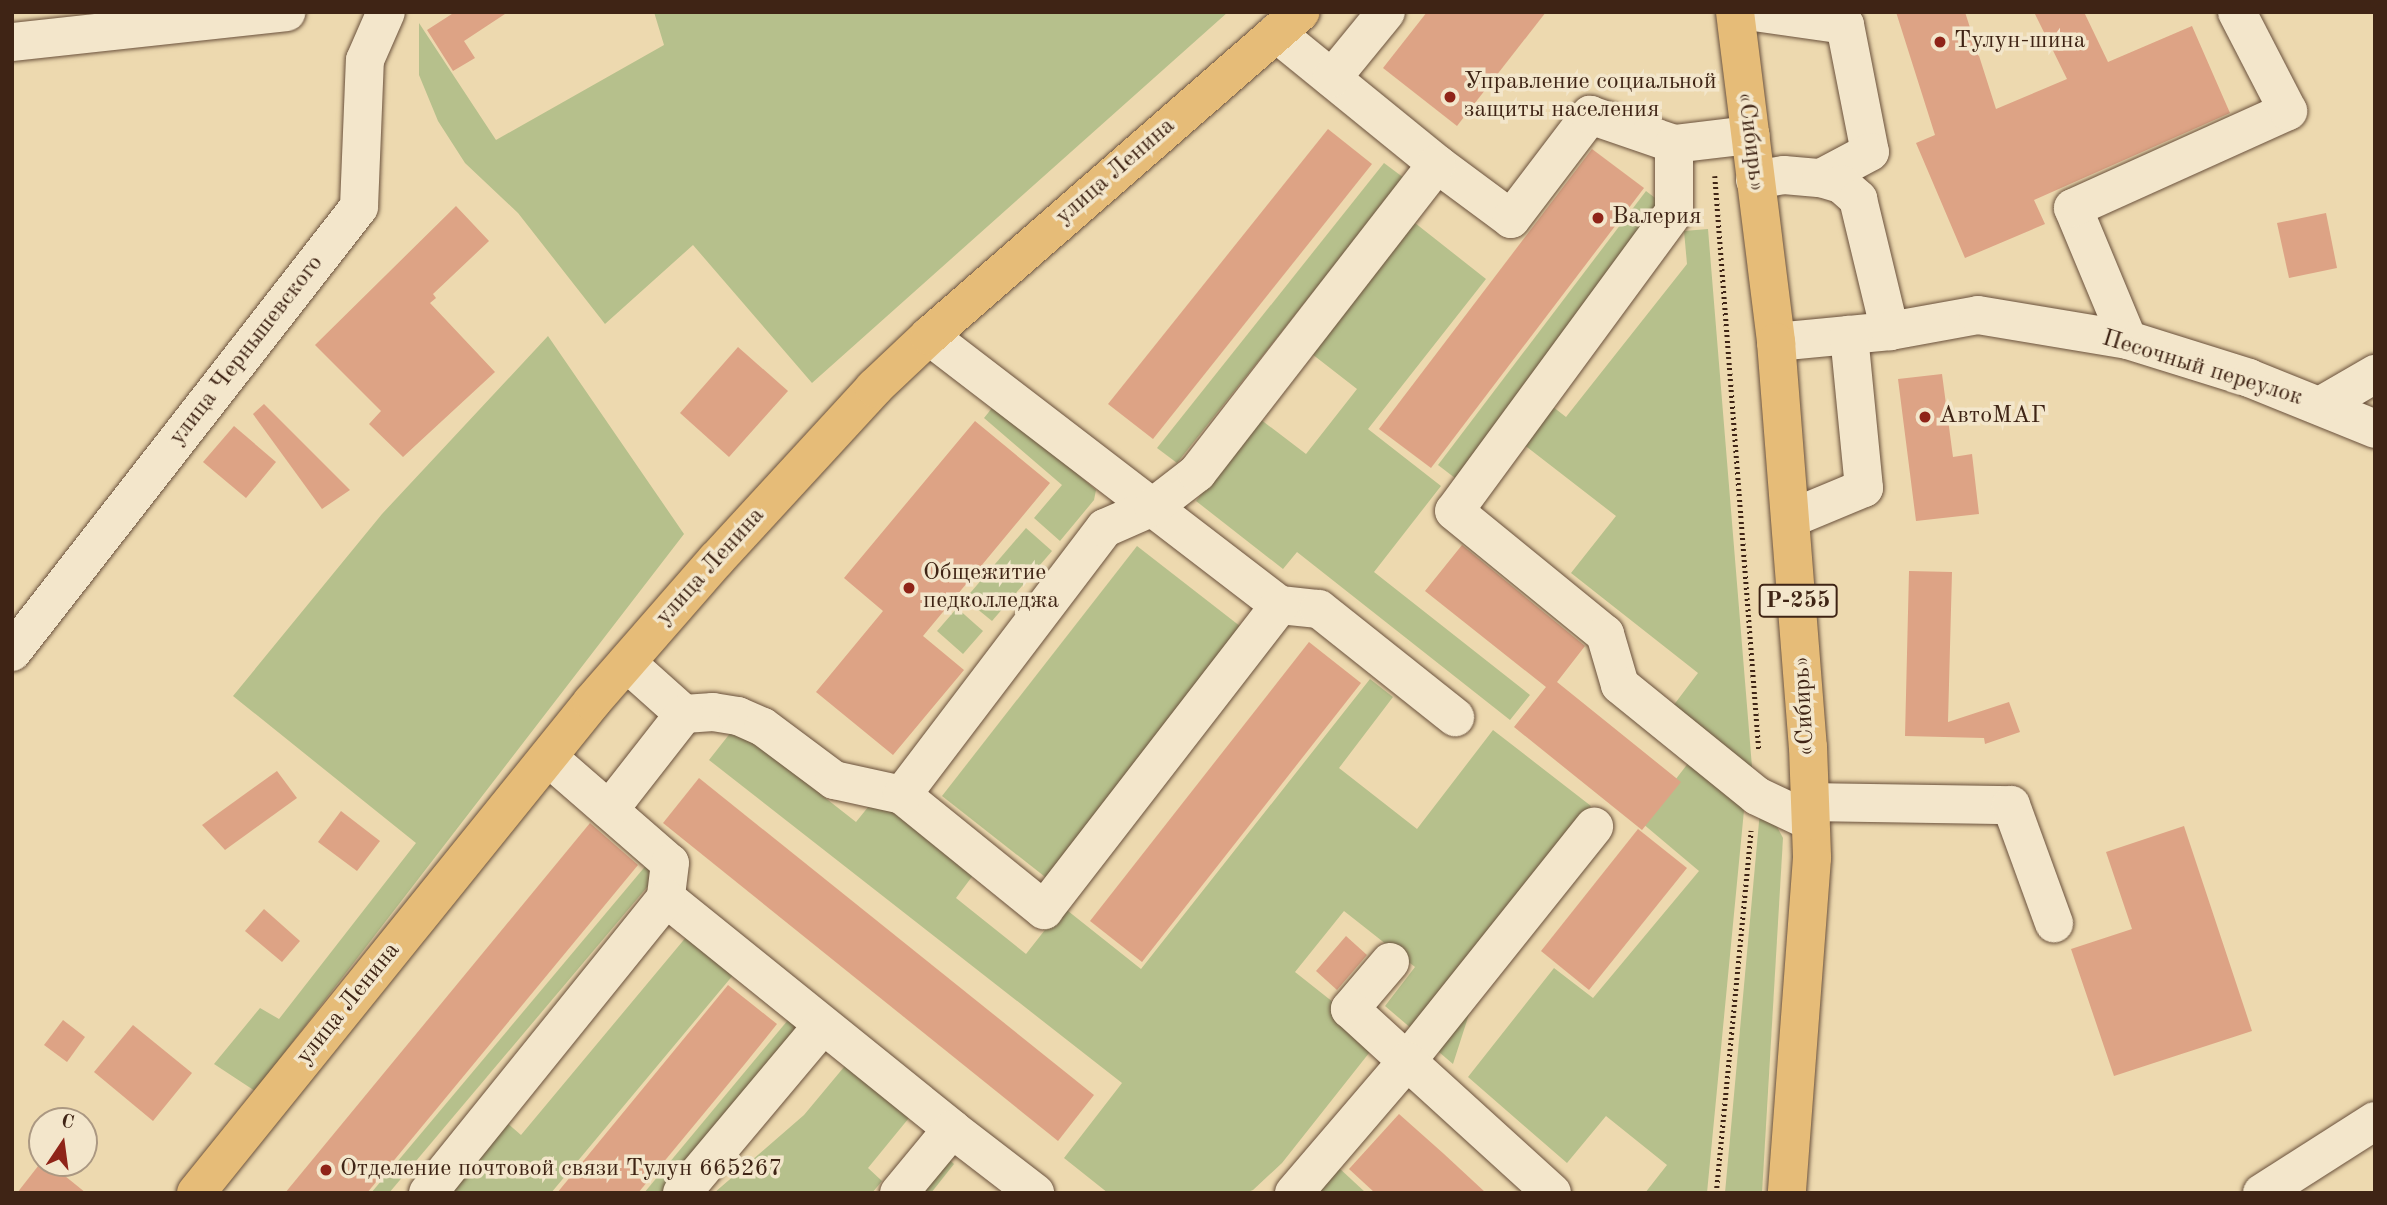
<!DOCTYPE html>
<html>
<head>
<meta charset="utf-8">
<style>
	body { margin:0 }
	#map { position:relative; width:2387px; height:1205px; overflow:hidden; background:#edd9af; font-family:"Old Standard TT",serif }
	div>[style] { position:absolute }
	.green>* { inset:0; background:#b6c08c }
	.building>* { inset:0; background:#dda385 }
	.path>* { height:4.5px; margin-top:-2.25px; transform-origin:0; background:repeating-linear-gradient(90deg,#3f2415 0 2px,transparent 0 5.5px) }
	.roads { filter:drop-shadow(0 0 2px #6a513c) drop-shadow(0 0 2px #6a513c) }
	.minor>* { height:38px; margin:-19px; padding:0 19px; transform-origin:19px; border-radius:19px; background:#f3e6cb }
	.major>* { height:38px; margin:-19px; padding:0 19px; transform-origin:19px; border-radius:19px; background:#e6bc78 }
	.highway>* { height:38px; margin:-19px; padding:0 19px; transform-origin:19px; border-radius:19px; background:#e6bc78 }
	.dots>* { width:19px; height:19px; translate:-50% -50%; box-sizing:border-box; border:4px solid #f3e6cb; border-radius:50% }
	span { translate:-50% -50%; white-space:nowrap; text-align:center; line-height:1.15; -webkit-text-stroke:7px #f3e6cb; paint-order:stroke }
	.shield-label span { padding:2px 5px; background:#f3e6cb; border:2px solid; border-radius:5px; -webkit-text-stroke-width:0 }
	.shield-label { font-size:23px; color:#3f2415; font-weight:700 }
	.poi-label { font-size:24px; color:#3f2415 }
	.left { translate:0 -50%; text-align:left }
	.street-label { font-size:24px; color:#3f2415 }
	.frame { position:absolute; inset:0; border:14px solid #3f2415; pointer-events:none }
	.north { position:absolute; left:28px; top:1107px; width:70px; height:70px; box-sizing:border-box; background:#f3e6cb; border:2px solid #ab9882; border-radius:50%; rotate:13deg; font-size:19px; font-weight:700; line-height:28px; text-align:center; color:#3f2415 }
	.north::after { content:''; display:block; margin:auto; width:24px; height:32px; background:#8f2418; clip-path:polygon(50% 0,100% 100%,50% 72%,0 100%) }
</style>
</head>
<body>
<div id="map">
	<div class="green">
		<div style="clip-path:polygon(654px 12px,1228px 12px,812px 383px,693px 245px,605px 324px,518px 213px,465px 163px,438px 121px,419px 75px,419px 23px,496px 140px,664px 45px)"></div>
		<div style="clip-path:polygon(1384px 163px,1404px 178px,1177px 463px,1157px 448px)"></div>
		<div style="clip-path:polygon(1646px 191px,1663px 204px,1455px 478px,1438px 465px)"></div>
		<div style="clip-path:polygon(1415px 223px,1486px 279px,1368px 429px,1441px 486px,1374px 572px,1530px 695px,1510px 720px,1297px 552px,1283px 569px,1196px 501px,1260px 419px,1306px 454px,1357px 389px,1312px 354px)"></div>
		<div style="clip-path:polygon(1708px 229px,1753px 779px,1670px 710px,1698px 673px,1571px 573px,1616px 516px,1519px 441px,1548px 403px,1566px 417px,1687px 264px,1684px 231px)"></div>
		<div style="clip-path:polygon(548px 336px,684px 534px,255px 1091px,214px 1064px,260px 1008px,279px 1019px,416px 843px,233px 696px,382px 514px)"></div>
		<div style="clip-path:polygon(996px 403px,1096px 490px,1094px 500px,1060px 541px,1034px 518px,1062px 485px,984px 418px)"></div>
		<div style="clip-path:polygon(1026px 528px,1052px 551px,992px 621px,965px 599px)"></div>
		<div style="clip-path:polygon(1137px 546px,1245px 630px,1049px 880px,942px 796px)"></div>
		<div style="clip-path:polygon(957px 608px,983px 631px,963px 654px,937px 631px)"></div>
		<div style="clip-path:polygon(1370px 679px,1393px 697px,1339px 768px,1417px 829px,1493px 730px,1591px 806px,1498px 924px,1453px 1064px,1385px 1006px,1415px 967px,1344px 911px,1295px 972px,1343px 1010px,1373px 1048px,1282px 1163px,1253px 1190px,1245px 1193px,1108px 1193px,1064px 1158px,1122px 1083px,709px 760px,735px 727px,856px 822px,877px 796px,974px 874px,956px 898px,1026px 954px,1063px 907px,1141px 969px)"></div>
		<div style="clip-path:polygon(1689px 762px,1745px 800px,1707px 1193px,1645px 1193px,1667px 1165px,1606px 1116px,1567px 1163px,1468px 1077px,1554px 968px,1593px 998px,1699px 871px,1642px 823px)"></div>
		<div style="clip-path:polygon(1760px 811px,1774px 821px,1783px 838px,1762px 1193px,1725px 1193px)"></div>
		<div style="clip-path:polygon(648px 863px,659px 873px,389px 1193px,371px 1193px)"></div>
		<div style="clip-path:polygon(692px 930px,739px 968px,551px 1193px,447px 1193px,506px 1122px,521px 1135px)"></div>
		<div style="clip-path:polygon(793px 1014px,805px 1023px,663px 1193px,644px 1193px)"></div>
		<div style="clip-path:polygon(849px 1061px,913px 1113px,868px 1168px,882px 1181px,872px 1193px,714px 1193px,804px 1115px)"></div>
		<div style="clip-path:polygon(943px 1154px,954px 1164px,931px 1193px,912px 1193px)"></div>
		<div style="clip-path:polygon(1338px 1167px,1366px 1193px,1314px 1193px)"></div>
	</div>
	<div class="building">
		<div style="clip-path:polygon(455px 12px,508px 12px,464px 41px,475px 58px,453px 71px,427px 30px)"></div>
		<div style="clip-path:polygon(1427px 12px,1546px 12px,1457px 126px,1383px 68px)"></div>
		<div style="clip-path:polygon(1896px 12px,1965px 12px,1996px 109px,2067px 79px,2034px 12px,2084px 12px,2108px 62px,2192px 26px,2230px 113px,2034px 200px,2045px 224px,1965px 258px,1916px 143px,1935px 135px)"></div>
		<div style="clip-path:polygon(1328px 129px,1372px 164px,1153px 439px,1108px 404px)"></div>
		<div style="clip-path:polygon(1592px 149px,1644px 188px,1431px 468px,1379px 429px)"></div>
		<div style="clip-path:polygon(456px 206px,489px 241px,433px 294px,436px 298px,430px 303px,495px 372px,403px 457px,369px 424px,381px 411px,315px 345px)"></div>
		<div style="clip-path:polygon(2326px 213px,2337px 268px,2289px 278px,2277px 223px)"></div>
		<div style="clip-path:polygon(738px 347px,788px 391px,729px 457px,680px 413px)"></div>
		<div style="clip-path:polygon(1942px 374px,1953px 457px,1972px 454px,1979px 514px,1916px 521px,1898px 379px)"></div>
		<div style="clip-path:polygon(264px 404px,350px 490px,322px 509px,253px 414px)"></div>
		<div style="clip-path:polygon(975px 421px,1050px 483px,923px 636px,964px 670px,893px 755px,816px 692px,883px 611px,844px 578px)"></div>
		<div style="clip-path:polygon(234px 426px,276px 462px,246px 498px,203px 462px)"></div>
		<div style="clip-path:polygon(1462px 545px,1585px 646px,1557px 682px,1681px 782px,1642px 830px,1514px 727px,1546px 687px,1425px 591px)"></div>
		<div style="clip-path:polygon(1909px 571px,1952px 572px,1948px 722px,2009px 702px,2020px 732px,1985px 744px,1984px 738px,1905px 736px)"></div>
		<div style="clip-path:polygon(1309px 642px,1361px 683px,1142px 962px,1090px 921px)"></div>
		<div style="clip-path:polygon(277px 771px,297px 798px,225px 850px,202px 825px)"></div>
		<div style="clip-path:polygon(699px 778px,1094px 1095px,1058px 1141px,663px 823px)"></div>
		<div style="clip-path:polygon(341px 811px,380px 841px,357px 871px,318px 842px)"></div>
		<div style="clip-path:polygon(590px 823px,638px 865px,367px 1193px,285px 1193px)"></div>
		<div style="clip-path:polygon(2184px 826px,2252px 1031px,2114px 1076px,2071px 949px,2132px 929px,2106px 852px)"></div>
		<div style="clip-path:polygon(1638px 829px,1687px 868px,1589px 990px,1541px 951px)"></div>
		<div style="clip-path:polygon(264px 909px,300px 941px,282px 962px,245px 931px)"></div>
		<div style="clip-path:polygon(1346px 936px,1367px 955px,1337px 990px,1316px 971px)"></div>
		<div style="clip-path:polygon(728px 985px,777px 1024px,744px 1065px,638px 1193px,557px 1193px)"></div>
		<div style="clip-path:polygon(63px 1020px,85px 1037px,67px 1062px,44px 1045px)"></div>
		<div style="clip-path:polygon(133px 1025px,192px 1073px,153px 1121px,94px 1072px)"></div>
		<div style="clip-path:polygon(1399px 1114px,1444px 1154px,1486px 1193px,1375px 1193px,1349px 1169px)"></div>
		<div style="clip-path:polygon(42px 1161px,49px 1163px,86px 1193px,17px 1193px)"></div>
	</div>
	<div class="path">
		<div style="left:1715px;top:176px;width:576px;rotate:85.62deg"></div>
		<div style="left:1716px;top:1193px;width:364px;rotate:-84.5deg"></div>
	</div>
	<div class="roads">
		<div class="minor">
			<div style="left:1754px;top:12px;width:92px;rotate:8.1deg"></div>
			<div style="left:1845px;top:25px;width:129px;rotate:78.9deg"></div>
			<div style="left:1870px;top:152px;width:55px;rotate:152deg"></div>
			<div style="left:1276px;top:33px;width:208px;rotate:39.1deg"></div>
			<div style="left:1437px;top:164px;width:92px;rotate:36.6deg"></div>
			<div style="left:1511px;top:219px;width:131px;rotate:-52.8deg"></div>
			<div style="left:1590px;top:115px;width:89px;rotate:19deg"></div>
			<div style="left:1674px;top:144px;width:77px;rotate:-6.8deg"></div>
			<div style="left:12px;top:42px;width:276px;rotate:-6.2deg"></div>
			<div style="left:1332px;top:78px;width:85px;rotate:-50.7deg"></div>
			<div style="left:1674px;top:144px;width:68px;rotate:90deg"></div>
			<div style="left:1674px;top:212px;width:371px;rotate:126.3deg"></div>
			<div style="left:1454px;top:511px;width:195px;rotate:39.2deg"></div>
			<div style="left:1605px;top:634px;width:53px;rotate:73.6deg"></div>
			<div style="left:1620px;top:685px;width:176px;rotate:39deg"></div>
			<div style="left:1757px;top:796px;width:59px;rotate:25.3deg"></div>
			<div style="left:1755px;top:180px;width:29px;rotate:-10deg"></div>
			<div style="left:1784px;top:175px;width:37px;rotate:5deg"></div>
			<div style="left:1821px;top:178px;width:21px;rotate:17deg"></div>
			<div style="left:1841px;top:184px;width:23px;rotate:41deg"></div>
			<div style="left:1858px;top:199px;width:136px;rotate:76.4deg"></div>
			<div style="left:929px;top:336px;width:442px;rotate:37.5deg"></div>
			<div style="left:1280px;top:605px;width:39px;rotate:6deg"></div>
			<div style="left:1319px;top:609px;width:174px;rotate:38.5deg"></div>
			<div style="left:2128px;top:340px;width:143px;rotate:-112.6deg"></div>
			<div style="left:2073px;top:208px;width:236px;rotate:-24.3deg"></div>
			<div style="left:2288px;top:111px;width:111px;rotate:-117.3deg"></div>
			<div style="left:1776px;top:342px;width:115px;rotate:-5.5deg"></div>
			<div style="left:1890px;top:331px;width:89px;rotate:-10.3deg"></div>
			<div style="left:1978px;top:315px;width:152px;rotate:9.5deg"></div>
			<div style="left:2128px;top:340px;width:127px;rotate:17.4deg"></div>
			<div style="left:2249px;top:378px;width:136px;rotate:22deg"></div>
			<div style="left:2320px;top:406px;width:64px;rotate:-30.2deg"></div>
			<div style="left:1792px;top:518px;width:78px;rotate:-22.6deg"></div>
			<div style="left:1864px;top:488px;width:154px;rotate:-95.6deg"></div>
			<div style="left:12px;top:652px;width:564px;rotate:-52.05deg"></div>
			<div style="left:359px;top:207px;width:147px;rotate:-87.7deg"></div>
			<div style="left:365px;top:60px;width:52px;rotate:-66.4deg"></div>
			<div style="left:628px;top:664px;width:75px;rotate:41.8deg"></div>
			<div style="left:684px;top:714px;width:29px;rotate:-4deg"></div>
			<div style="left:713px;top:712px;width:25px;rotate:9deg"></div>
			<div style="left:738px;top:716px;width:27px;rotate:24deg"></div>
			<div style="left:763px;top:727px;width:89px;rotate:36.7deg"></div>
			<div style="left:834px;top:780px;width:70px;rotate:12.4deg"></div>
			<div style="left:902px;top:795px;width:183px;rotate:39deg"></div>
			<div style="left:1044px;top:910px;width:386px;rotate:-52.3deg"></div>
			<div style="left:549px;top:758px;width:160px;rotate:41deg"></div>
			<div style="left:670px;top:863px;width:35px;rotate:97deg"></div>
			<div style="left:666px;top:898px;width:368px;rotate:38.9deg"></div>
			<div style="left:952px;top:1129px;width:105px;rotate:37.6deg"></div>
			<div style="left:902px;top:795px;width:335px;rotate:-52.8deg"></div>
			<div style="left:1105px;top:528px;width:52px;rotate:-23.6deg"></div>
			<div style="left:1153px;top:507px;width:56px;rotate:-37.7deg"></div>
			<div style="left:1197px;top:473px;width:391px;rotate:-52.2deg"></div>
			<div style="left:1810px;top:802px;width:201px;rotate:0.9deg"></div>
			<div style="left:2011px;top:805px;width:126px;rotate:70deg"></div>
			<div style="left:609px;top:810px;width:122px;rotate:-52deg"></div>
			<div style="left:1390px;top:962px;width:62px;rotate:130.4deg"></div>
			<div style="left:1350px;top:1009px;width:77px;rotate:42.4deg"></div>
			<div style="left:1407px;top:1061px;width:300px;rotate:-51.4deg"></div>
			<div style="left:428px;top:1193px;width:379px;rotate:-51.1deg"></div>
			<div style="left:682px;top:1193px;width:219px;rotate:-50deg"></div>
			<div style="left:899px;top:1193px;width:83px;rotate:-50.4deg"></div>
			<div style="left:1294px;top:1193px;width:174px;rotate:-49.4deg"></div>
			<div style="left:1407px;top:1061px;width:196px;rotate:42.3deg"></div>
			<div style="left:2262px;top:1193px;width:134px;rotate:-32.5deg"></div>
		</div>
		<div class="major">
			<div style="left:196px;top:1193px;width:631px;rotate:-51.11deg"></div>
			<div style="left:592px;top:702px;width:189px;rotate:-48.9deg"></div>
			<div style="left:716px;top:560px;width:234px;rotate:-47.4deg"></div>
			<div style="left:874px;top:388px;width:76px;rotate:-43.4deg"></div>
			<div style="left:929px;top:336px;width:493px;rotate:-41.1deg"></div>
		</div>
		<div class="highway">
			<div style="left:1735px;top:12px;width:333px;rotate:82.9deg"></div>
			<div style="left:1776px;top:342px;width:406px;rotate:85.5deg"></div>
			<div style="left:1808px;top:747px;width:111px;rotate:87.9deg"></div>
			<div style="left:1812px;top:858px;width:336px;rotate:94.3deg"></div>
		</div>
	</div>
	<div class="dots">
		<div style="left:1940px;top:42px;background:#8f2418"></div>
		<div style="left:1450px;top:97px;background:#8f2418"></div>
		<div style="left:1598px;top:218px;background:#8f2418"></div>
		<div style="left:1925px;top:417px;background:#8f2418"></div>
		<div style="left:909px;top:588px;background:#8f2418"></div>
		<div style="left:326px;top:1170px;background:#8f2418"></div>
	</div>
	<div class="shield-label">
		<span style="left:1798px;top:601px">Р-255</span>
	</div>
	<div class="poi-label">
		<span class="left" style="left:1954px;top:42px">Тулун-шина</span>
		<span class="left" style="left:1464px;top:97px">Управление социальной<br>защиты населения</span>
		<span class="left" style="left:1612px;top:218px">Валерия</span>
		<span class="left" style="left:1939px;top:417px">АвтоМАГ</span>
		<span class="left" style="left:923px;top:588px">Общежитие<br>педколледжа</span>
		<span class="left" style="left:340px;top:1170px">Отделение почтовой связи Тулун 665267</span>
	</div>
	<div class="street-label">
		<span style="left:1750px;top:142px;rotate:83deg">«Сибирь»</span>
		<span style="left:1116px;top:172px;rotate:-41deg">улица Ленина</span>
		<span style="left:247px;top:351px;rotate:-52deg">улица Чернышевского</span>
		<span style="left:2202px;top:369px;rotate:17deg">Песочный переулок</span>
		<span style="left:711px;top:567px;rotate:-48deg">улица Ленина</span>
		<span style="left:1805px;top:706px;rotate:-93deg">«Сибирь»</span>
		<span style="left:349px;top:1004px;rotate:-51deg">улица Ленина</span>
	</div>
	<div class="frame"></div>
	<div class="north">С</div>
</div>
</body>
</html>
